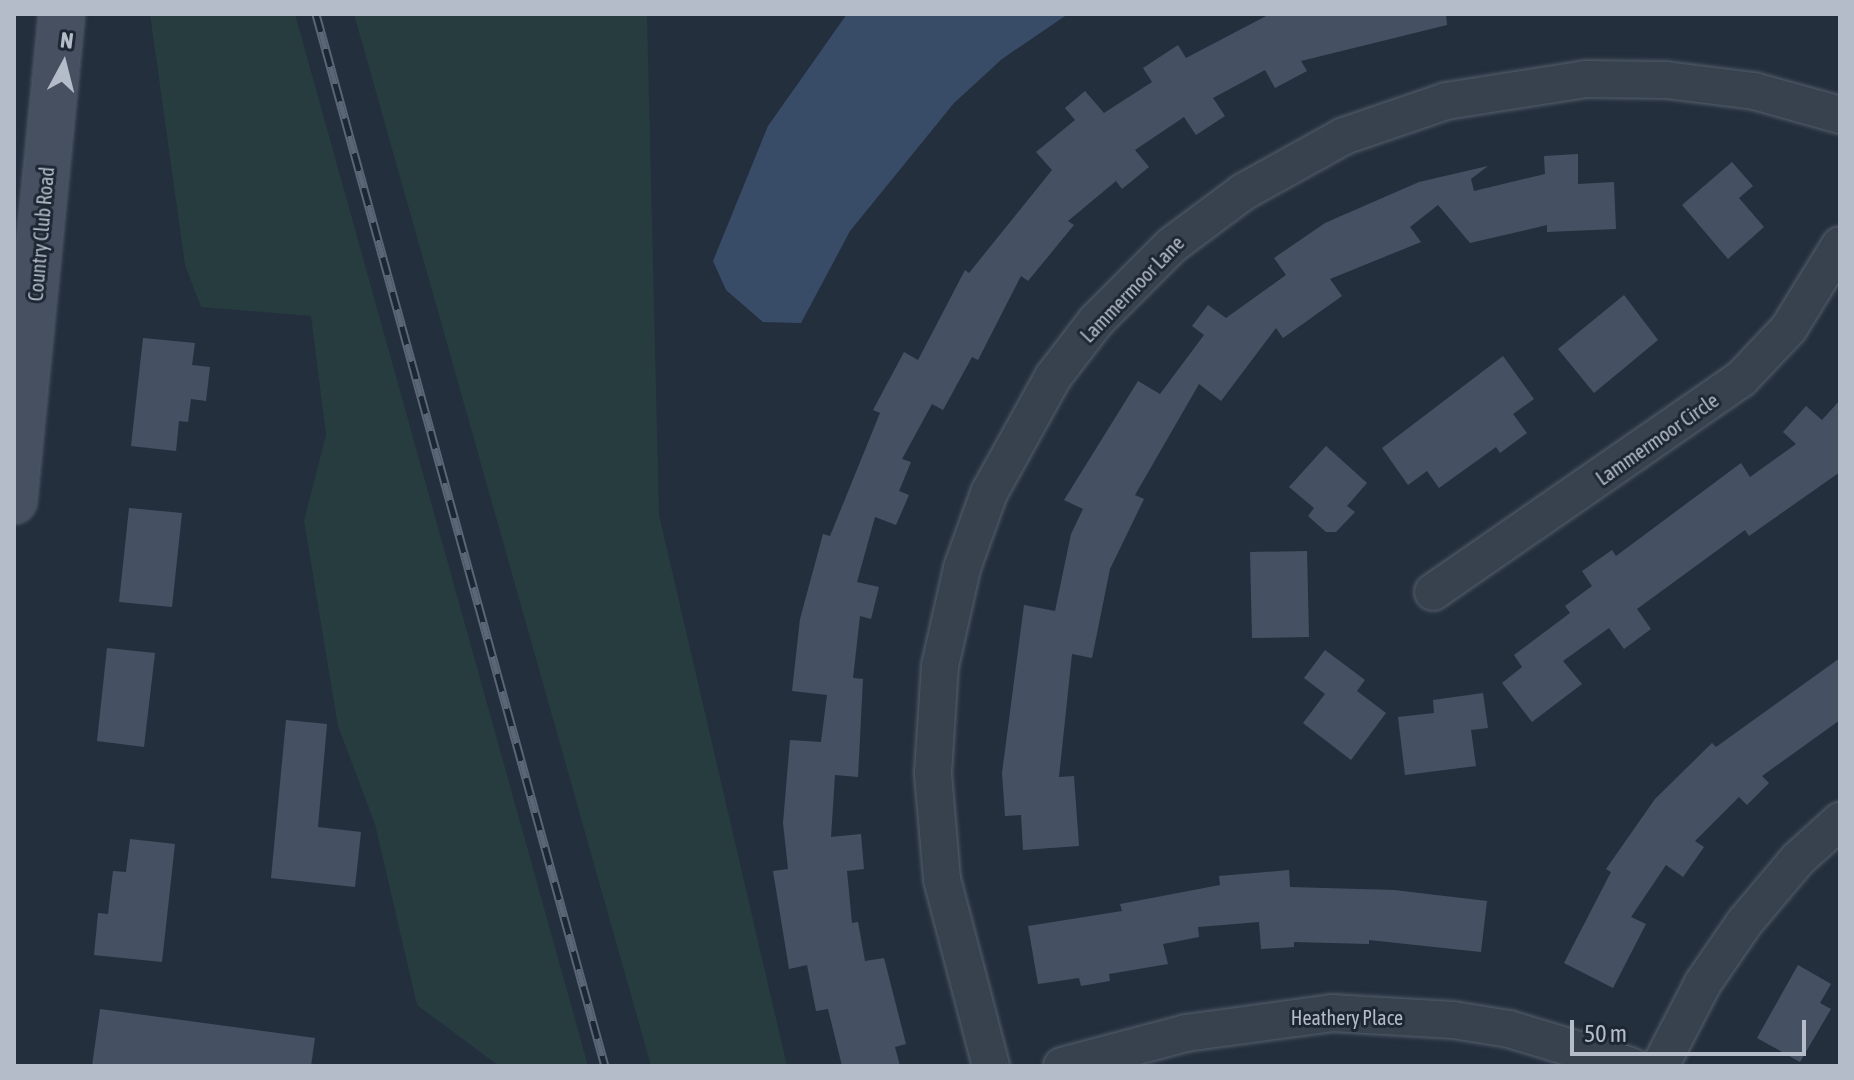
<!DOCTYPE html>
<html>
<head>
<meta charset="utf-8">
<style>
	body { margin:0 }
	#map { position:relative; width:1854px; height:1080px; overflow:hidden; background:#242f3e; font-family:"Asap Condensed",sans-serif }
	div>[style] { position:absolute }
	.green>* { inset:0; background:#263c3f }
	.water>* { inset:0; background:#394c67 }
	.building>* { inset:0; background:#455162 }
	.roads { filter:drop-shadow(0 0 2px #565f6c) drop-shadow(0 0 2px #565f6c) }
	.minor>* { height:36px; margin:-18px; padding:0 18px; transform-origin:18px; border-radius:18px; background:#38414e }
	.secondary>* { height:44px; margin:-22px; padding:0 22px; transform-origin:22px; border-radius:22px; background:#465061 }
	.rail>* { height:9px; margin-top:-4.5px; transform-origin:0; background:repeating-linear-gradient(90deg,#1d2633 0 18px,#5a6575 0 36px); box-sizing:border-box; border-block:2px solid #5a6575 }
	span { translate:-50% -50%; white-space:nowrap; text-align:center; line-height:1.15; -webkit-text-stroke:6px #1d2633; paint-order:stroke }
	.street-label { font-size:20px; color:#b4bcc9 }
	.frame { position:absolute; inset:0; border:16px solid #b4bcc9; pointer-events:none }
	.north { position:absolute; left:24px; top:24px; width:80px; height:80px; -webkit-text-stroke:6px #1d2633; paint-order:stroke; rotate:7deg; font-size:22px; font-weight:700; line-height:32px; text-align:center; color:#b4bcc9 }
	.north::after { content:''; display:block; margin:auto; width:28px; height:36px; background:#b4bcc9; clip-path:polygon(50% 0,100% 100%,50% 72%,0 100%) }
	.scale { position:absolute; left:1570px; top:1020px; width:236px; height:36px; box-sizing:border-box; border:4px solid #b4bcc9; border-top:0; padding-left:10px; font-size:24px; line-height:28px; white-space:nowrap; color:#b4bcc9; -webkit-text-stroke:6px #1d2633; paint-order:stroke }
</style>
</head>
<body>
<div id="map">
	<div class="green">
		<div style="clip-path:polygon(150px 14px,295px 14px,588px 1066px,499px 1066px,417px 1005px,375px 824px,338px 726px,304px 521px,326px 435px,311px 316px,201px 307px,185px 265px)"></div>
		<div style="clip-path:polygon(354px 14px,647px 14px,659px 515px,787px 1066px,651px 1066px)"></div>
	</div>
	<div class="water">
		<div style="clip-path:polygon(847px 14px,1068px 14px,1002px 59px,954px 103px,850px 231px,801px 323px,763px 322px,726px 290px,713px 261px,768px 126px)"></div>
	</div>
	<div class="building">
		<div style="clip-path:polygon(1270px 14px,1446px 14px,1447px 25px,1301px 61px,1307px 71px,1275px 88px,1265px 70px,1213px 98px,1225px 116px,1196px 135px,1184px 117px,1135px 150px,1149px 167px,1122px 189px,1116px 181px,1068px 221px,1074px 225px,1028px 281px,1021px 276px,978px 360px,972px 357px,943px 410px,932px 404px,902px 459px,911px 462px,899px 491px,909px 495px,896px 525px,875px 517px,857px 582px,879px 587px,871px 619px,860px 616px,853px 678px,863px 679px,858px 777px,835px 775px,831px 837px,861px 834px,864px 869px,847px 871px,852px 923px,858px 922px,865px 961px,884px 958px,906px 1044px,895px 1047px,900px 1066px,842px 1066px,828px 1009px,816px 1011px,807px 965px,789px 969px,773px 871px,788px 869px,783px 823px,790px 740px,821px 742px,827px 695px,792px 691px,800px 619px,823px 534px,830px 536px,880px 413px,873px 410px,904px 352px,918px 360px,965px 270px,969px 273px,1052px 170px,1036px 152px,1075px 120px,1065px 108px,1085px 91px,1104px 113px,1152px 82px,1143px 68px,1178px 45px,1186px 58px)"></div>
		<div style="clip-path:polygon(1578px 154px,1578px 184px,1614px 182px,1616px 229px,1547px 232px,1547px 225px,1470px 243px,1438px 205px,1410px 227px,1421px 242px,1330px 279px,1342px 296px,1283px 338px,1276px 328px,1221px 401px,1199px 384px,1135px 495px,1144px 499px,1110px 569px,1092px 658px,1072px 654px,1059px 777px,1074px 776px,1079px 846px,1023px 850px,1021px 815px,1005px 816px,1002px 773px,1024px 605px,1055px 611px,1071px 534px,1083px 509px,1064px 500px,1138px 381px,1160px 394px,1204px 335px,1192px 326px,1208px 305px,1226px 318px,1286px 275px,1274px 258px,1325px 223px,1419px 182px,1488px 166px,1471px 179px,1474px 191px,1545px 174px,1544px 156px)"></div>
		<div style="clip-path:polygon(1732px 162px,1753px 186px,1739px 198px,1764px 227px,1728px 259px,1682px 205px)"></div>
		<div style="clip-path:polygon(1624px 295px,1658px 340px,1594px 393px,1558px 349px)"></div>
		<div style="clip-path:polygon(143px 338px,195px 343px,192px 365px,210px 367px,206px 401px,191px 399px,188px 422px,179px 421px,176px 451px,131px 446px)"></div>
		<div style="clip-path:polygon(1503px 356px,1534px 399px,1513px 414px,1527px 433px,1500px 453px,1496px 447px,1439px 488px,1427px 471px,1408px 485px,1382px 448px)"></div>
		<div style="clip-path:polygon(1840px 400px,1840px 472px,1749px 536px,1745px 530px,1637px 609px,1651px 629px,1624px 649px,1609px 628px,1563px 661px,1582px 684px,1532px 722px,1502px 683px,1522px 667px,1514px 655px,1570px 613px,1565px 606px,1592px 586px,1582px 571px,1612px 550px,1616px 556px,1741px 463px,1750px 477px,1796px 444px,1783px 432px,1806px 406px,1822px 420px)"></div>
		<div style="clip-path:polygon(1326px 446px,1367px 483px,1347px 506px,1355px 512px,1336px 532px,1326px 532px,1308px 516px,1314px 508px,1289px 487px)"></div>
		<div style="clip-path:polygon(129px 508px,182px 513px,172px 607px,119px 602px)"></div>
		<div style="clip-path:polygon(1307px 551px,1309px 637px,1252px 638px,1250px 552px)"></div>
		<div style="clip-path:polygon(107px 648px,155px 653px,144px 747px,97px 741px)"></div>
		<div style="clip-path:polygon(1325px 650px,1365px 680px,1357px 691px,1386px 713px,1351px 760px,1303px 723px,1325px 694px,1304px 678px)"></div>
		<div style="clip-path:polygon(1840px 658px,1840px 720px,1762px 776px,1769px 783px,1747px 805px,1739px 797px,1695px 841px,1704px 847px,1683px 877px,1666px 865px,1631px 917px,1646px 924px,1613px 988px,1564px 963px,1611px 872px,1606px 869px,1655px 799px,1712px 743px,1716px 747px)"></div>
		<div style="clip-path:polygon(1483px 693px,1488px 728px,1471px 730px,1476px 766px,1405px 775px,1398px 717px,1434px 713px,1433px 700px)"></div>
		<div style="clip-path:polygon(286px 720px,327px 724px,318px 827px,361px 832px,355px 887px,271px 878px)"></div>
		<div style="clip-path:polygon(130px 839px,175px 844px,162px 962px,94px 955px,98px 913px,108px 914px,113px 871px,126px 872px)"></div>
		<div style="clip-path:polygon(1289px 870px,1290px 887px,1394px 890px,1487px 901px,1481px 952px,1369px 940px,1369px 944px,1294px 942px,1294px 947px,1261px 949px,1259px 922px,1198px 927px,1199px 937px,1163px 944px,1168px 964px,1109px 974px,1110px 981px,1081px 986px,1079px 978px,1038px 984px,1028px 926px,1122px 911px,1120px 904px,1220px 885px,1219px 876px)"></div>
		<div style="clip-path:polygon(1798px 965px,1831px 984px,1820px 1003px,1831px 1009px,1800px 1062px,1757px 1038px)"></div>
		<div style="clip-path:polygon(100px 1009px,315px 1038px,311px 1066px,92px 1066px)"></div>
	</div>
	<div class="roads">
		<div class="minor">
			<div style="left:1433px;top:592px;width:374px;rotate:-34.7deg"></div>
			<div style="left:1741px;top:379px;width:70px;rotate:-46.7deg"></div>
			<div style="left:1789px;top:328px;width:97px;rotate:-58.4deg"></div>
			<div style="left:991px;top:1066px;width:193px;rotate:-104.7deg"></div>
			<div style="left:942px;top:879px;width:106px;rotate:-94.9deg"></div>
			<div style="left:933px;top:773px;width:107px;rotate:-86.3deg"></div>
			<div style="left:940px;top:666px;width:100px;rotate:-77.3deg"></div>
			<div style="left:962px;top:568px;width:80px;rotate:-70.2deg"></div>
			<div style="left:989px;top:493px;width:132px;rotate:-61.1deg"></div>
			<div style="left:1053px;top:377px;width:71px;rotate:-52.5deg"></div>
			<div style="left:1096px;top:321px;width:107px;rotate:-45deg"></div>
			<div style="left:1172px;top:245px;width:89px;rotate:-36.7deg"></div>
			<div style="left:1243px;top:192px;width:115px;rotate:-29deg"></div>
			<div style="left:1344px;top:136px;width:108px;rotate:-18.9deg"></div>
			<div style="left:1446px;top:101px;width:142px;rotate:-8.9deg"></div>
			<div style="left:1586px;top:79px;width:80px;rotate:0.7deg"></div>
			<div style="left:1666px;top:80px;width:89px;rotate:7.1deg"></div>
			<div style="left:1754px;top:91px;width:89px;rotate:15.6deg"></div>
			<div style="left:1062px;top:1066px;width:128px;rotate:-14.9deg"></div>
			<div style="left:1186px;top:1033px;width:147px;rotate:-7.8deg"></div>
			<div style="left:1332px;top:1013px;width:121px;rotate:3.3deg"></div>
			<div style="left:1453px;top:1020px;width:57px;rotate:9.1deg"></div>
			<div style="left:1509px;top:1029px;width:127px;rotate:16.9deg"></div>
			<div style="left:1660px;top:1066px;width:93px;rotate:-62.6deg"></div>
			<div style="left:1703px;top:983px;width:74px;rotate:-55.5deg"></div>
			<div style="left:1745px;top:922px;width:82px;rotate:-49.9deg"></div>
			<div style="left:1798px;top:859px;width:57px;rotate:-42.1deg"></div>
		</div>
		<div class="secondary">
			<div style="left:14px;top:501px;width:489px;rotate:-84.4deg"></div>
		</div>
	</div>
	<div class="rail">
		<div style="left:316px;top:14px;width:1091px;rotate:74.64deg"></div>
	</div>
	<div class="street-label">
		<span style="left:41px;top:234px;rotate:-85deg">Country Club Road</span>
		<span style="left:1132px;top:289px;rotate:-46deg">Lammermoor Lane</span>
		<span style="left:1657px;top:439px;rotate:-35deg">Lammermoor Circle</span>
		<span style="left:1347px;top:1017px">Heathery Place</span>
	</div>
	<div class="frame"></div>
	<div class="north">N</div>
	<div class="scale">50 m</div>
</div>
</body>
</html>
